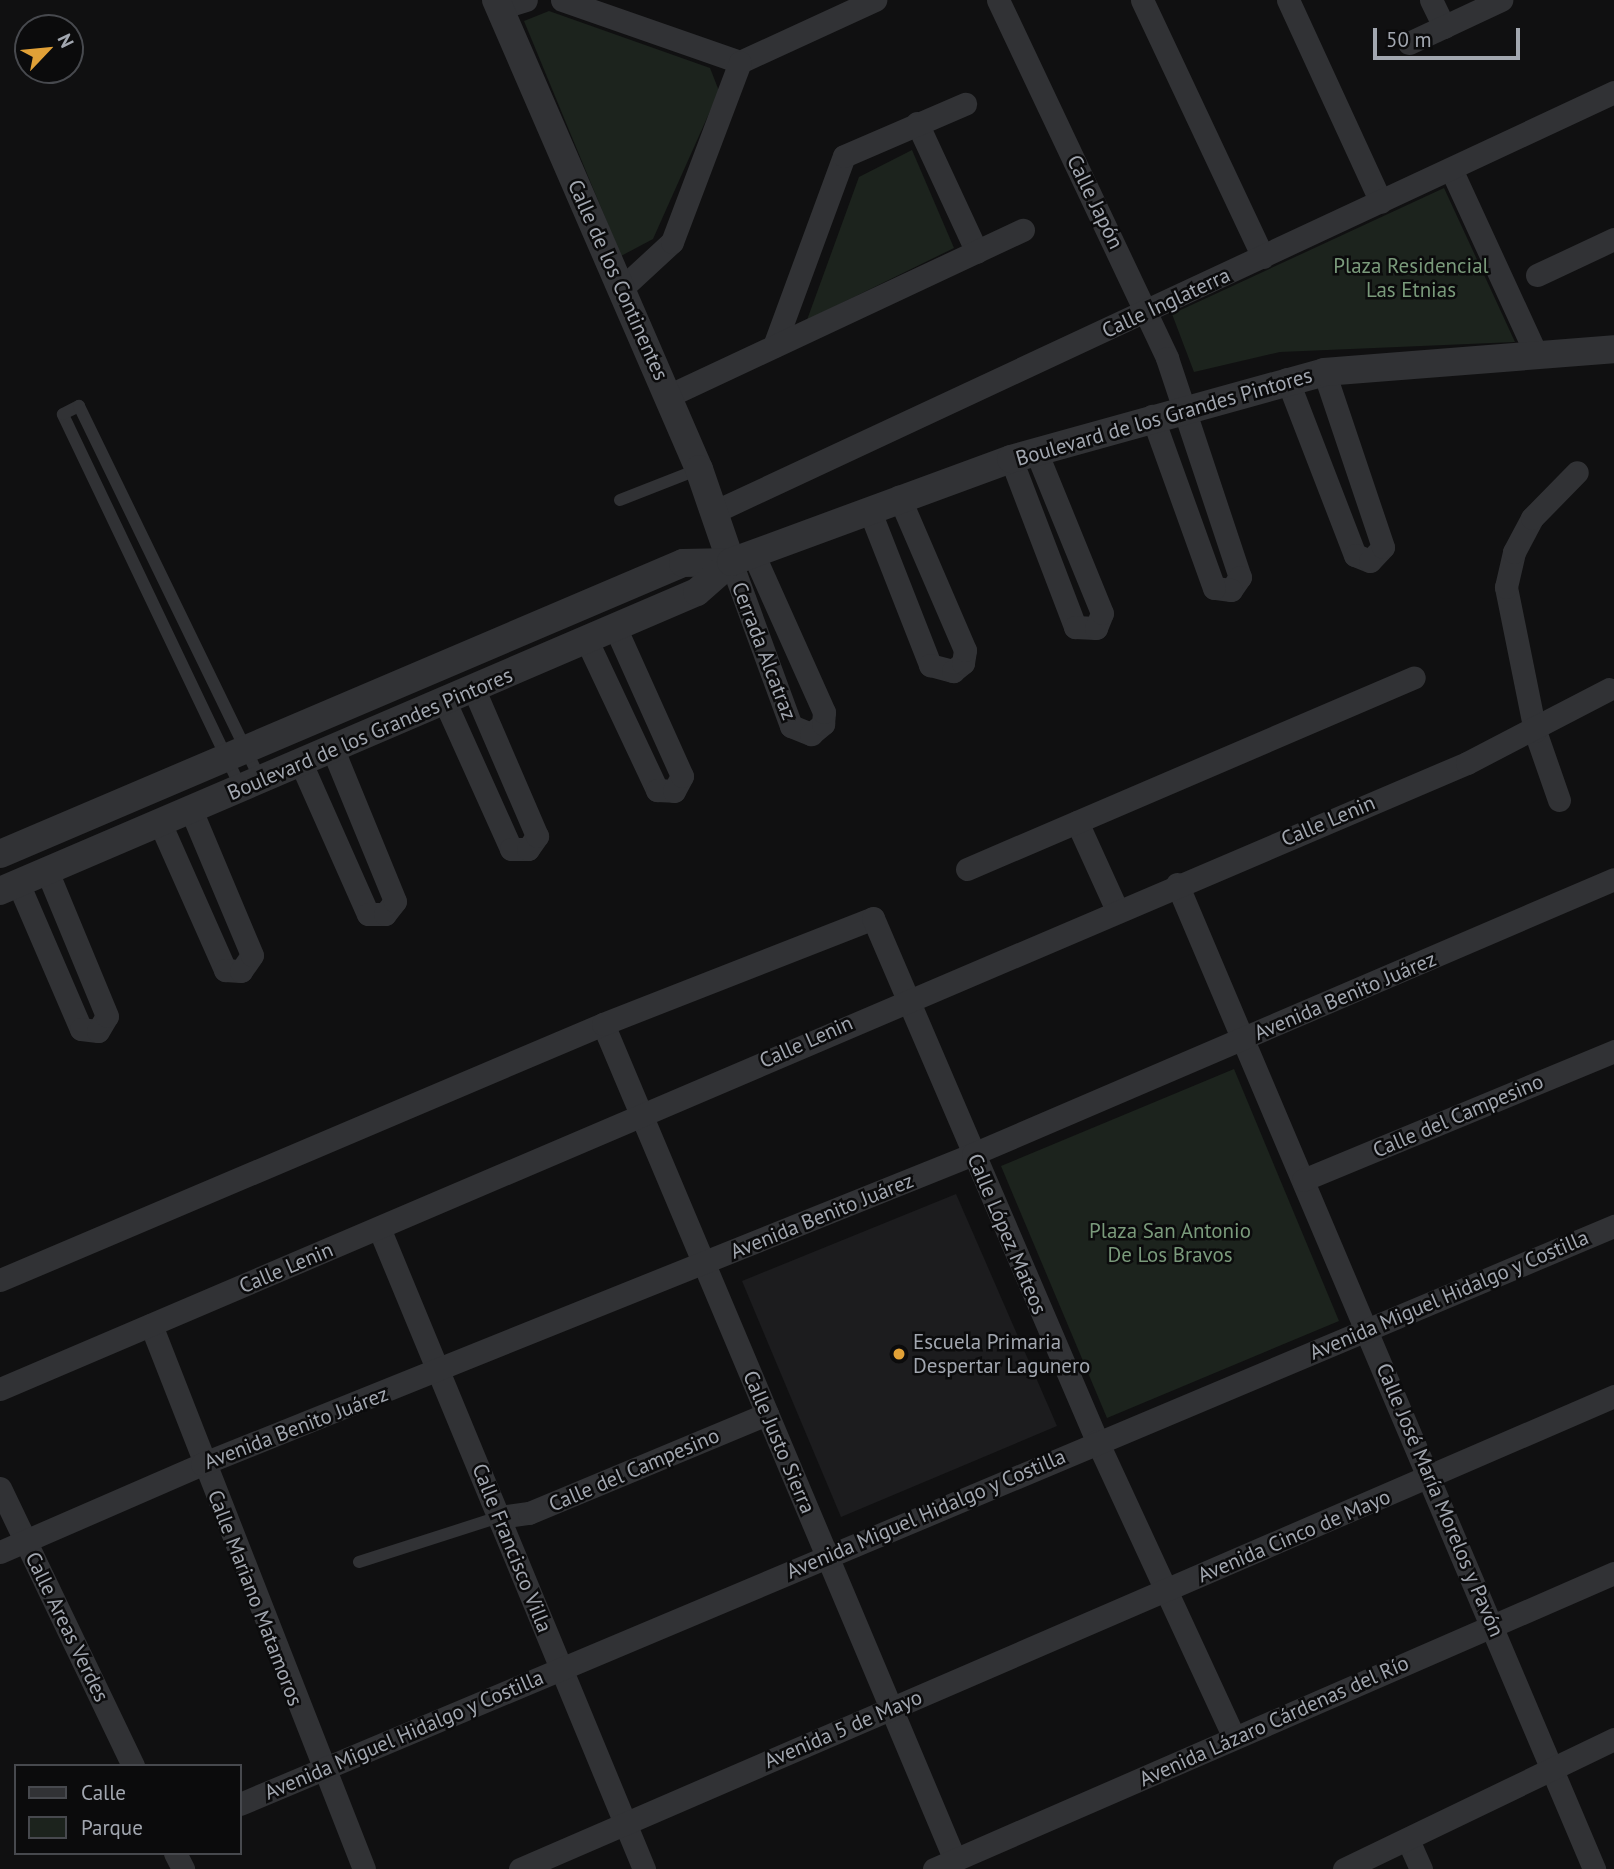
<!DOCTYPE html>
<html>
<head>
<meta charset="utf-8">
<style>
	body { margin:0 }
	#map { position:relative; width:1614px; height:1869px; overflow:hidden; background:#101011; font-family:"PT Sans",sans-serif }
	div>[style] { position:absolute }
	.built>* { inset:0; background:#1c1c1e }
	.green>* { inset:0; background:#1c231d }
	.service>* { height:12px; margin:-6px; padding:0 6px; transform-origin:6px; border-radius:6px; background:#313235 }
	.minor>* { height:23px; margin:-11.5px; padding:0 11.5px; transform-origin:11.5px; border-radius:11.5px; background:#313235 }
	.tertiary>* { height:28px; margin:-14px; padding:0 14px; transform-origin:14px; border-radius:14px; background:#313235 }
	.dots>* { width:19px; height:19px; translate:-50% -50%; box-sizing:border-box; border:4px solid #0b0b0c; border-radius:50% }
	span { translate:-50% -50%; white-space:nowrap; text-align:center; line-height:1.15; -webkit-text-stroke:5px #0b0b0c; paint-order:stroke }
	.street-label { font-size:21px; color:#a2a7b0 }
	.park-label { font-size:21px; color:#7a9a7b }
	.poi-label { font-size:21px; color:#a2a7b0 }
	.left { translate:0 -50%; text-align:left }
	.legend { position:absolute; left:14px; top:1764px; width:228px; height:91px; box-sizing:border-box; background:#0b0b0c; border:2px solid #47494e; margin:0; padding:9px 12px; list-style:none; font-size:21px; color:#a2a7b0 }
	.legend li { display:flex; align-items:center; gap:14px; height:35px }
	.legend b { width:35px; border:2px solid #47494e }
	.north { position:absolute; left:14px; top:14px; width:70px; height:70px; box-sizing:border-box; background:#0b0b0c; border:2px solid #47494e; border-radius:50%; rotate:64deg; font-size:19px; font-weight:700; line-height:28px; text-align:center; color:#a2a7b0 }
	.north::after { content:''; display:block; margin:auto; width:24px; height:32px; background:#e1a137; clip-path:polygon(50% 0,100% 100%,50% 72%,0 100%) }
	.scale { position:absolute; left:1373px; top:28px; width:147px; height:32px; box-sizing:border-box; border:4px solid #a2a7b0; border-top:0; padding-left:9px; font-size:21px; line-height:24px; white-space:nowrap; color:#a2a7b0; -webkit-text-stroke:5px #0b0b0c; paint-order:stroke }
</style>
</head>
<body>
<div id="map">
	<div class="built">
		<div style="clip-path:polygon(956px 1194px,1057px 1426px,841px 1517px,742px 1281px)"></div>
	</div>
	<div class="green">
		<div style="clip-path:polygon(549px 11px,710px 68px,719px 91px,653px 239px,621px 256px,524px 21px)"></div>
		<div style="clip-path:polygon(912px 150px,954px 248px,807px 320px,859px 177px)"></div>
		<div style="clip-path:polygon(1444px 188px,1515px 342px,1280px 352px,1194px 372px,1172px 314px)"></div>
		<div style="clip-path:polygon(1234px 1069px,1339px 1321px,1107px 1418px,1001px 1166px)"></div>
	</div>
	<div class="service">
		<div style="left:620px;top:500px;width:85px;rotate:-21.4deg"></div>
		<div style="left:241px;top:788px;width:414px;rotate:-115.5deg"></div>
		<div style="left:63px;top:414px;width:18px;rotate:-27deg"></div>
		<div style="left:79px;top:406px;width:415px;rotate:64.1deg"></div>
		<div style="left:359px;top:1562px;width:147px;rotate:-17.8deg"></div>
	</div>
	<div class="minor">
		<div style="left:562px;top:0;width:188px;rotate:19.2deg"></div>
		<div style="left:740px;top:62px;width:149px;rotate:-24.7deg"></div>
		<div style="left:998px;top:0;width:396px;rotate:64.7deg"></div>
		<div style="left:1167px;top:358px;width:231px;rotate:71.6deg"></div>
		<div style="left:1240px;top:577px;width:16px;rotate:125deg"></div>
		<div style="left:1231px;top:590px;width:17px;rotate:-173deg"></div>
		<div style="left:1214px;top:588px;width:183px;rotate:-109.8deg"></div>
		<div style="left:1142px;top:0;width:284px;rotate:64.8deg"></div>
		<div style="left:1288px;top:0;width:222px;rotate:65.3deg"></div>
		<div style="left:1431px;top:0;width:30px;rotate:64deg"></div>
		<div style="left:500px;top:8px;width:27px;rotate:-17deg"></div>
		<div style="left:1409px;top:43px;width:102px;rotate:-25.1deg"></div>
		<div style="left:917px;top:123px;width:142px;rotate:65.1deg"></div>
		<div style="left:1451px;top:169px;width:201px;rotate:65.3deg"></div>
		<div style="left:1537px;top:275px;width:85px;rotate:-25.1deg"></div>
		<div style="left:621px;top:289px;width:69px;rotate:-42.7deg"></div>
		<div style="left:672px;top:242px;width:192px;rotate:-69.3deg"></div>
		<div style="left:774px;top:346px;width:202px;rotate:-69.8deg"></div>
		<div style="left:844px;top:156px;width:132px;rotate:-23.3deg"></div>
		<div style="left:1287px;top:379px;width:189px;rotate:68.9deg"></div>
		<div style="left:1355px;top:555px;width:16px;rotate:22deg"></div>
		<div style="left:1370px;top:561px;width:19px;rotate:-47deg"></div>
		<div style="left:1383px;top:547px;width:185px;rotate:-108.6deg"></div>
		<div style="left:668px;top:396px;width:392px;rotate:-25.1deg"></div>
		<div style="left:1011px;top:459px;width:180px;rotate:69.1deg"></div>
		<div style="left:1075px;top:627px;width:21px;rotate:3deg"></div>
		<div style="left:1096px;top:628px;width:16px;rotate:-68deg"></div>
		<div style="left:1102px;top:613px;width:175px;rotate:-112.2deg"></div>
		<div style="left:869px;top:509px;width:168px;rotate:68.6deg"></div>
		<div style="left:930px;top:665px;width:24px;rotate:15deg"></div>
		<div style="left:953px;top:671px;width:13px;rotate:-39deg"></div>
		<div style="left:963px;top:663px;width:13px;rotate:-81deg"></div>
		<div style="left:965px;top:650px;width:167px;rotate:-113.3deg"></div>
		<div style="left:716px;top:511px;width:991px;rotate:-25.01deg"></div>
		<div style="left:731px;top:562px;width:175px;rotate:69.9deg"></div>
		<div style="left:791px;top:726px;width:22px;rotate:22deg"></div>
		<div style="left:811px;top:734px;width:16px;rotate:-40deg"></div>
		<div style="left:823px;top:724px;width:12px;rotate:-85deg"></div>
		<div style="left:824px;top:712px;width:174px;rotate:-114.1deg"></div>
		<div style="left:587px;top:641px;width:165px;rotate:64.8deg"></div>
		<div style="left:657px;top:790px;width:17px;rotate:3deg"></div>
		<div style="left:674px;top:791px;width:17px;rotate:-62deg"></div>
		<div style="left:682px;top:776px;width:161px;rotate:-114.2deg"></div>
		<div style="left:445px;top:702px;width:161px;rotate:65.8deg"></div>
		<div style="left:511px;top:849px;width:17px"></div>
		<div style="left:528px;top:849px;width:16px;rotate:-55deg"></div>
		<div style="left:537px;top:836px;width:159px;rotate:-113.3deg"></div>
		<div style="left:301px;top:763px;width:165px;rotate:66.1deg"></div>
		<div style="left:368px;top:914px;width:17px"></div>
		<div style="left:385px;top:914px;width:16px;rotate:-52deg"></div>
		<div style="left:395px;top:901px;width:163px;rotate:-112.3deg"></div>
		<div style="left:1559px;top:800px;width:73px;rotate:-109.2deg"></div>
		<div style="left:1535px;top:731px;width:147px;rotate:-101.4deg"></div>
		<div style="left:1506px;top:587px;width:36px;rotate:-77deg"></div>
		<div style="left:1514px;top:552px;width:38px;rotate:-62deg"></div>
		<div style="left:1532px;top:518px;width:64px;rotate:-45.6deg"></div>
		<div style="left:1077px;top:822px;width:97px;rotate:65.6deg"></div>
		<div style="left:160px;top:823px;width:161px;rotate:66.1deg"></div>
		<div style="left:225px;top:970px;width:16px;rotate:4deg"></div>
		<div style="left:241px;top:971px;width:19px;rotate:-55deg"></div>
		<div style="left:252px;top:955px;width:157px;rotate:-112.8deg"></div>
		<div style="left:967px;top:869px;width:486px;rotate:-23.2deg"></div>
		<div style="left:18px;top:883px;width:159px;rotate:66.7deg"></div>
		<div style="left:81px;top:1029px;width:17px;rotate:7deg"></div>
		<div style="left:98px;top:1031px;width:17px;rotate:-59deg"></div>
		<div style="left:107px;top:1016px;width:157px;rotate:-112.5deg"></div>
		<div style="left:1177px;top:884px;width:1070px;rotate:67.05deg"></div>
		<div style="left:603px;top:1024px;width:907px;rotate:67.17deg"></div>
		<div style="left:1303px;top:1180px;width:337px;rotate:-22.5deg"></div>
		<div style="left:379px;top:1228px;width:694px;rotate:67.54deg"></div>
		<div style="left:0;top:1280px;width:655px;rotate:-23deg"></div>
		<div style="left:603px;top:1024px;width:290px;rotate:-21.4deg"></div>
		<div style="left:873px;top:918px;width:569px;rotate:66.81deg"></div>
		<div style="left:1097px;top:1441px;width:327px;rotate:65.2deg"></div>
		<div style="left:151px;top:1325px;width:584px;rotate:68.62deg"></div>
		<div style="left:0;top:1389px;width:1595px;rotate:-23.11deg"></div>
		<div style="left:1467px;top:763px;width:160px;rotate:-27.5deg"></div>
		<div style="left:0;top:1488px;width:308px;rotate:64.4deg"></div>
		<div style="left:499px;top:1517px;width:30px;rotate:-8deg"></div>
		<div style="left:529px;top:1513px;width:258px;rotate:-22.6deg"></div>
		<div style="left:0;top:1552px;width:220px;rotate:-23.5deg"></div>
		<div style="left:202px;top:1464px;width:831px;rotate:-21.9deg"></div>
		<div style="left:973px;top:1154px;width:697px;rotate:-23.22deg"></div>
		<div style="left:240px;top:1804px;width:1491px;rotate:-22.82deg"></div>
		<div style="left:1408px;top:1840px;width:32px;rotate:66deg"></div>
		<div style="left:175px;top:1853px;width:18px;rotate:63deg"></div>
		<div style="left:520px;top:1869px;width:1192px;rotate:-23.38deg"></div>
		<div style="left:934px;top:1869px;width:742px;rotate:-23.52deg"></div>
		<div style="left:1344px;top:1869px;width:300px;rotate:-25.7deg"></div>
	</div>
	<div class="tertiary">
		<div style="left:496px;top:0;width:511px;rotate:66.6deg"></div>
		<div style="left:699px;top:469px;width:98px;rotate:71deg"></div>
		<div style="left:0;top:854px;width:742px;rotate:-23.08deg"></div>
		<div style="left:683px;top:563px;width:48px;rotate:-1.2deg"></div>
		<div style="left:0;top:891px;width:758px;rotate:-23.22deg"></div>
		<div style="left:697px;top:592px;width:45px;rotate:-41.4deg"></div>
		<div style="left:731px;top:562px;width:298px;rotate:-20.2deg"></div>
		<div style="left:1011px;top:459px;width:325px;rotate:-15.5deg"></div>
		<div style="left:1324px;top:372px;width:291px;rotate:-4.5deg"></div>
	</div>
	<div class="dots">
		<div style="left:899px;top:1354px;background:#e1a137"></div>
	</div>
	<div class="street-label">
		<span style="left:1095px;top:202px;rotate:64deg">Calle Japón</span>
		<span style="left:618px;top:280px;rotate:66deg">Calle de los Continentes</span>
		<span style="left:1166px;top:303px;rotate:-25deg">Calle Inglaterra</span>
		<span style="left:1164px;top:417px;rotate:-16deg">Boulevard de los Grandes Pintores</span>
		<span style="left:764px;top:651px;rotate:69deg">Cerrada Alcatraz</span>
		<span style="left:370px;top:734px;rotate:-23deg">Boulevard de los Grandes Pintores</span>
		<span style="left:1328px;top:821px;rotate:-23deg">Calle Lenin</span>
		<span style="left:1345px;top:996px;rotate:-23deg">Avenida Benito Juárez</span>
		<span style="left:806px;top:1042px;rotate:-24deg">Calle Lenin</span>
		<span style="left:1458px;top:1116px;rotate:-23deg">Calle del Campesino</span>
		<span style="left:822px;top:1216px;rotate:-22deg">Avenida Benito Juárez</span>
		<span style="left:1007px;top:1234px;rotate:67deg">Calle López Mateos</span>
		<span style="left:286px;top:1268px;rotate:-23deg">Calle Lenin</span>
		<span style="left:1449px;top:1295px;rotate:-23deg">Avenida Miguel Hidalgo y Costilla</span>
		<span style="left:296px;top:1428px;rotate:-21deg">Avenida Benito Juárez</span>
		<span style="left:779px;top:1442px;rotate:67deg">Calle Justo Sierra</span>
		<span style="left:634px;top:1470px;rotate:-23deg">Calle del Campesino</span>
		<span style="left:1440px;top:1500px;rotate:67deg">Calle José María Morelos y Pavón</span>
		<span style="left:926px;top:1514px;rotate:-23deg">Avenida Miguel Hidalgo y Costilla</span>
		<span style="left:1294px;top:1536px;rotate:-23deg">Avenida Cinco de Mayo</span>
		<span style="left:512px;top:1548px;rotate:68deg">Calle Francisco Villa</span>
		<span style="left:255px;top:1598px;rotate:69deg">Calle Mariano Matamoros</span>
		<span style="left:67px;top:1627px;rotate:64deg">Calle Areas Verdes</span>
		<span style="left:1274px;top:1721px;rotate:-24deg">Avenida Lázaro Cárdenas del Río</span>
		<span style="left:843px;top:1729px;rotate:-23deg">Avenida 5 de Mayo</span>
		<span style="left:404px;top:1735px;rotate:-23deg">Avenida Miguel Hidalgo y Costilla</span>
	</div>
	<div class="park-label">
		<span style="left:1411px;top:278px">Plaza Residencial<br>Las Etnias</span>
		<span style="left:1170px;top:1243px">Plaza San Antonio<br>De Los Bravos</span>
	</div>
	<div class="poi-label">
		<span class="left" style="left:913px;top:1354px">Escuela Primaria<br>Despertar Lagunero</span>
	</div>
	<ul class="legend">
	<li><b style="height:9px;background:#313235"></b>Calle</li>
	<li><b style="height:19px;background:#1c231d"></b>Parque</li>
	</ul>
	<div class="north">N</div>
	<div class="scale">50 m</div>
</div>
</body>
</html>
